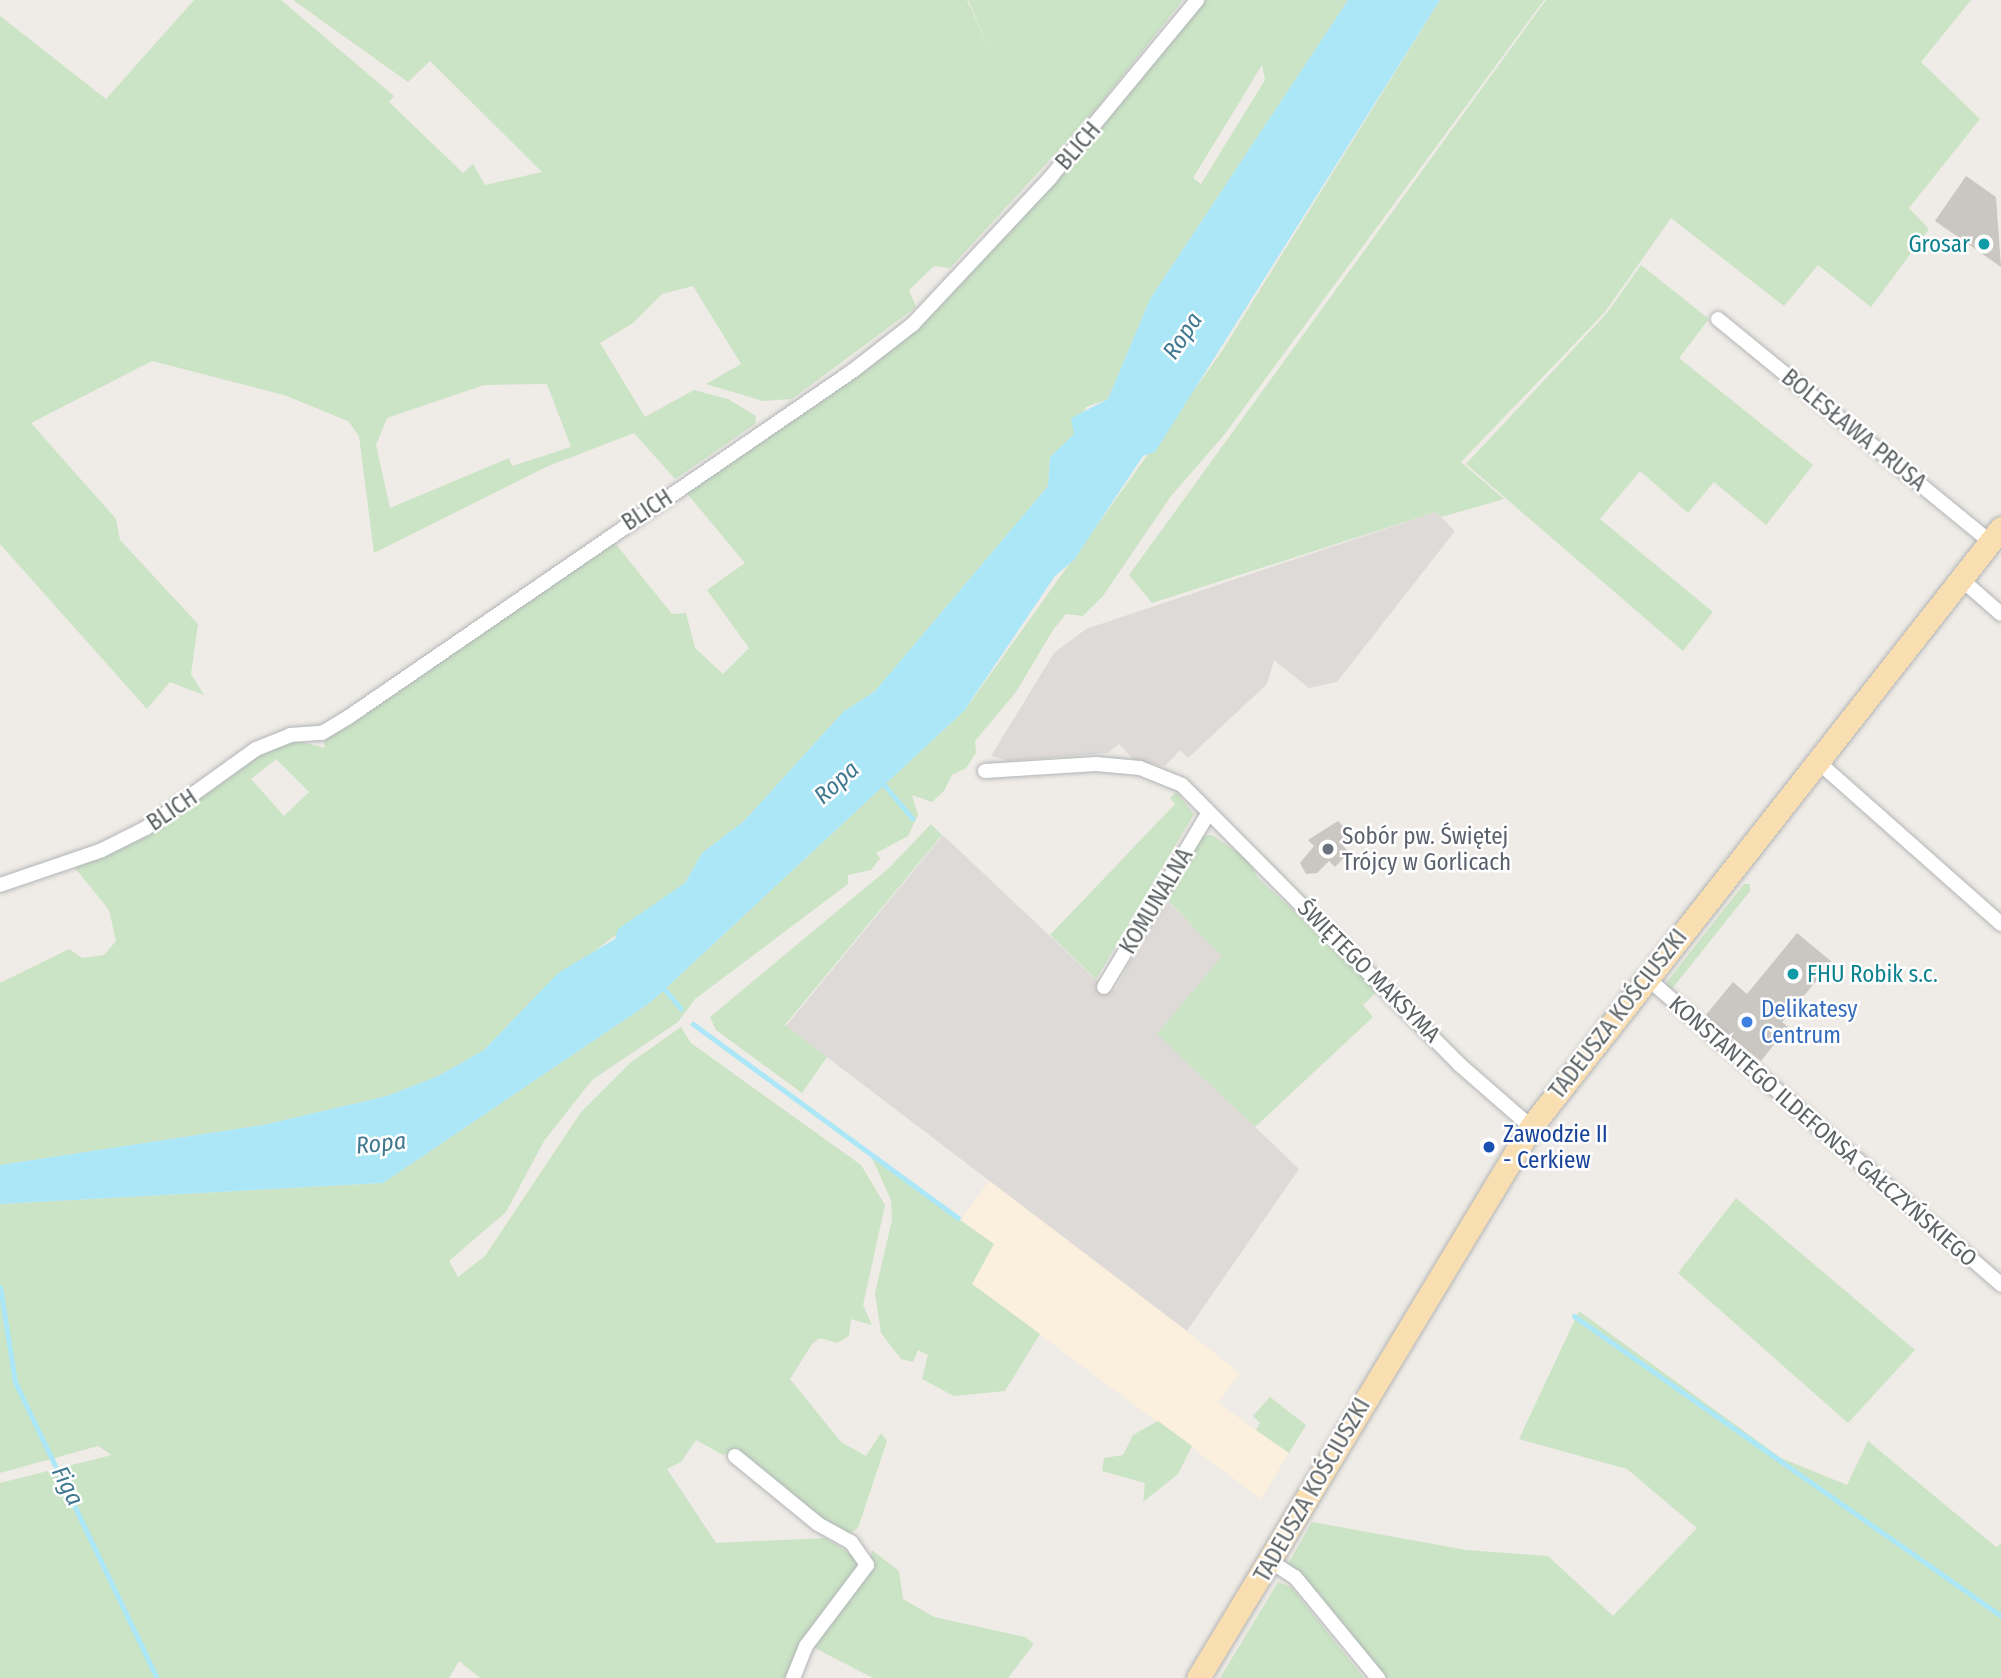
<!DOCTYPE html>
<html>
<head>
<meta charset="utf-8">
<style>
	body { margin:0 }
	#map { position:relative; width:2001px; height:1678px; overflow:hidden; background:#efebe6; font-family:"Fira Sans Condensed",sans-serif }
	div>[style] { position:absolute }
	.commercial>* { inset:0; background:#fbefde }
	.industrial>* { inset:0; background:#dedad8 }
	.green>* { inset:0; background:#cbe4c5 }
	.water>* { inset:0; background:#ace7f8 }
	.stream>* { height:5px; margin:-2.5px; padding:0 2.5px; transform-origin:2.5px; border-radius:2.5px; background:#ace7f8 }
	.building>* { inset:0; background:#cac6c2 }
	.roads { filter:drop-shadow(0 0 2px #b1b5b7) drop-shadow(0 0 2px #b1b5b7) }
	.minor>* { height:14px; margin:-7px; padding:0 7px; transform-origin:7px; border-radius:7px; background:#fff }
	.primary>* { height:23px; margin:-11.5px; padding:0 11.5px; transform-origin:11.5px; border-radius:11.5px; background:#f9deb1 }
	.dots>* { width:19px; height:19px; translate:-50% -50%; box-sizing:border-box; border:4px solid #fff; border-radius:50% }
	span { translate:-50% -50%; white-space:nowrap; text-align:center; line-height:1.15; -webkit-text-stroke:5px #fff; paint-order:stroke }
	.street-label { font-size:23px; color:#5e6365 }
	.culture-label { font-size:23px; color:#0d838f }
	.right { translate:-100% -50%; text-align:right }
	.left { translate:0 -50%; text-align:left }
	.worship-label { font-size:23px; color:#5b616d }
	.shop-label { font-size:23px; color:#366cbe }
	.transit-label { font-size:23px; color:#164399 }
	.water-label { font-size:24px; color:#407890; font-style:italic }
</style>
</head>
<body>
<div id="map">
	<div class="commercial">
		<div style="clip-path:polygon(991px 1178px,1240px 1373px,1218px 1403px,1289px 1453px,1261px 1499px,972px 1284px,994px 1244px,961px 1220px)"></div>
	</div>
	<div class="industrial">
		<div style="clip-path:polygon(1436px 512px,1455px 531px,1337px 682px,1309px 688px,1274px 660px,1267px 684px,1188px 758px,1180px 750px,1165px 766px,1134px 760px,1119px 744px,1108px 753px,1008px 761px,991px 756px,1054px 653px,1086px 629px)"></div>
		<div style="clip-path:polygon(943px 835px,1108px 991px,1115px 990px,1165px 899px,1223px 956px,1158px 1034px,1299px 1169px,1187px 1331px,786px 1026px)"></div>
	</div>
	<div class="green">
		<div style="clip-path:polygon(evenodd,194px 0,281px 0,394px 96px,389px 102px,463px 173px,473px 164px,485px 185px,542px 172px,430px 61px,408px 82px,293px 0,967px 0,991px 52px,968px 0,1183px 0,1092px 114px,950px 268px,934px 266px,909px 290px,916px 307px,792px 399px,763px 401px,706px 384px,741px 364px,693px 286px,662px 294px,633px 323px,600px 343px,645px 417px,694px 390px,728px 399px,756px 416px,755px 424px,675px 479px,634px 433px,546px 467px,374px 553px,359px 436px,348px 421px,284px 395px,152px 361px,31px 423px,116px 519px,120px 540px,198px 624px,191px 674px,204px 695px,170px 682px,147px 709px,0 544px,0 16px,106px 99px,194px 0,547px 384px,571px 447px,512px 466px,509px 458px,390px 508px,376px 445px,387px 418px,484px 385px,547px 384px)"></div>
		<div style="clip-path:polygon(evenodd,1205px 0,1348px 0,1150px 299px,1108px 399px,1086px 407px,1074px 434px,1050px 457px,1048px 486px,875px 691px,843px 712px,744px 821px,702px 853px,685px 883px,539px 993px,484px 1050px,438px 1076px,387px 1096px,263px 1125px,0 1165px,0 983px,69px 949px,82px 958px,104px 955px,116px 941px,109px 910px,75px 868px,148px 836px,268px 750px,294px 740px,325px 748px,323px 736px,610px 537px,672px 614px,686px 613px,695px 648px,723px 674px,749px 648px,707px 590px,745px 563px,685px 491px,942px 297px,1067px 169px,1205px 0,1262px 65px,1265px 80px,1201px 184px,1193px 178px,1262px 65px,1205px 0,276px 759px,309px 792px,284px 816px,251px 779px,276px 759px)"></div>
		<div style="clip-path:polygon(1440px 0,1544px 0,1224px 435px,1171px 496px,1103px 596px,1083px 616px,1066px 614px,1053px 630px,1016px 692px,975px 741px,976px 753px,966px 768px,952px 775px,944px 791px,932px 802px,912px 795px,918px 815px,908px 836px,876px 853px,880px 858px,871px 870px,848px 875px,848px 884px,695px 999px,678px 1022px,592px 1080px,544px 1141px,506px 1212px,449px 1261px,458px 1277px,485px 1256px,581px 1112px,630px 1063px,681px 1027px,691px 1043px,861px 1165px,885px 1205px,863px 1305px,872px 1325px,851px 1319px,849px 1336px,837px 1343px,820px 1338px,812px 1344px,790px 1379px,841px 1442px,866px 1456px,881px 1433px,887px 1441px,858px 1528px,849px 1534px,830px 1528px,737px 1449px,723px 1455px,696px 1440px,681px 1462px,667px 1469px,716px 1543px,825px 1538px,857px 1558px,858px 1568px,789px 1678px,480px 1678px,459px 1661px,449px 1678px,0 1678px,0 1483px,112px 1455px,98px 1446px,0 1473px,0 1204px,383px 1183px,651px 1002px,964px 711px,1222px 351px)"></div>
		<div style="clip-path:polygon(1546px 0,1971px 0,1921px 62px,1980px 119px,1909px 208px,1929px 229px,1871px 307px,1818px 265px,1784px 306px,1671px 218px,1605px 312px,1461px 462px,1504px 499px,1441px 517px,1436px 512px,1152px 603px,1129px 575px)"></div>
		<div style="clip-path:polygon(1641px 265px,1709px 319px,1679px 358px,1813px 465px,1766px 525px,1714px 482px,1688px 513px,1640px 471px,1600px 519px,1713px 612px,1683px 651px,1466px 464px,1607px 313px)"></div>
		<div style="clip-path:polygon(1176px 792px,1194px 814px,1096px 979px,1050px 935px,1175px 804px,1170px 798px)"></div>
		<div style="clip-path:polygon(931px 824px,942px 835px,785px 1025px,827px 1057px,802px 1093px,716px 1030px,710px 1017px,889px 868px)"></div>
		<div style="clip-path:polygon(1212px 835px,1247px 859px,1258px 878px,1379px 990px,1363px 1005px,1373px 1017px,1255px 1127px,1157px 1034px,1222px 956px,1166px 899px,1151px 919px,1202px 836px)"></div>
		<div style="clip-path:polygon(1744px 884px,1750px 884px,1750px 891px,1671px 990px,1662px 988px)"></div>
		<div style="clip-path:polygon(872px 1158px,994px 1244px,972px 1284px,1040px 1334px,1005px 1391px,954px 1396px,922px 1379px,928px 1355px,918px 1350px,913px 1362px,901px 1359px,881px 1333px,875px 1293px,892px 1220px,891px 1200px)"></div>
		<div style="clip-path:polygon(1736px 1198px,1915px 1350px,1848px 1423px,1678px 1273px)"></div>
		<div style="clip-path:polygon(1579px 1311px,1781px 1458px,1847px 1485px,1868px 1441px,1996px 1547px,2001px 1544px,2001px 1678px,1381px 1678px,1288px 1564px,1312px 1522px,1466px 1550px,1548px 1556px,1613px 1616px,1697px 1528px,1627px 1469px,1519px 1439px)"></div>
		<div style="clip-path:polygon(1270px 1397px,1306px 1425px,1289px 1453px,1256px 1430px,1260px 1423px,1253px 1416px)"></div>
		<div style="clip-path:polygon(1158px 1421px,1192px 1446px,1178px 1474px,1143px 1502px,1145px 1483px,1102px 1471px,1104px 1458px,1123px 1455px,1133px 1435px)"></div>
		<div style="clip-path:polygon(872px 1550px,899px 1571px,903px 1599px,934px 1617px,1025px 1637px,1034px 1644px,1008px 1678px,873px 1678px,811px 1646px,868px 1576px)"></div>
		<div style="clip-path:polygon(1278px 1582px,1291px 1587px,1364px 1678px,1220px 1678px)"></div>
	</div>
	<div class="water">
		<div style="clip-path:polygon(1348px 0,1440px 0,1155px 452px,1143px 456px,1074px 560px,1055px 576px,964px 711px,651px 1002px,383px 1183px,0 1204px,0 1165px,263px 1125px,387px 1096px,438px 1076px,484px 1050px,558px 973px,615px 939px,618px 929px,685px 883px,702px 853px,744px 821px,843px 712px,875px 691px,1048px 486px,1050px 457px,1074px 434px,1071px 418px,1108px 399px,1150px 299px)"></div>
	</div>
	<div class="stream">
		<div style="left:880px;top:780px;width:50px;rotate:49.9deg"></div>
		<div style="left:661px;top:985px;width:31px;rotate:50deg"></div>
		<div style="left:693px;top:1024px;width:328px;rotate:36.2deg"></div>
		<div style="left:0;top:1287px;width:96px;rotate:81deg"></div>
		<div style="left:15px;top:1382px;width:328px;rotate:64.4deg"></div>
		<div style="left:1574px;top:1316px;width:522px;rotate:35.09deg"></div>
	</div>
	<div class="building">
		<div style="clip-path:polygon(1966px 176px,1996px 197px,2001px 267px,1935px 221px)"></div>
		<div style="clip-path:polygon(1338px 821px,1353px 836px,1343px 846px,1349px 852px,1335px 867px,1329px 861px,1317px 873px,1306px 874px,1300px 863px,1314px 846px,1308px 840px)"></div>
		<div style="clip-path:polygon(1797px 933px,1832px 962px,1782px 1022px,1788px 1027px,1761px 1061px,1705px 1016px,1733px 982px,1747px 994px)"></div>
	</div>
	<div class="roads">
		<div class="minor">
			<div style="left:1718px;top:319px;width:352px;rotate:39.3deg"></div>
			<div style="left:1961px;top:579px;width:53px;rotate:41.2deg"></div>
			<div style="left:1817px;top:761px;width:246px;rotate:41.5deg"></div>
			<div style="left:985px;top:771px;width:111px;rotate:-3.6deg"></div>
			<div style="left:1096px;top:764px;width:44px;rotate:5.2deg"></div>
			<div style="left:1140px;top:768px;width:45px;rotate:22deg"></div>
			<div style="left:1182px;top:785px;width:395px;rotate:45.2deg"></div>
			<div style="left:1460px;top:1065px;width:94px;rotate:41.1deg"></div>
			<div style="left:0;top:885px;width:108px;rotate:-18.9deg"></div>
			<div style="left:102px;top:850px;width:49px;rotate:-26.6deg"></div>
			<div style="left:146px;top:828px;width:135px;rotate:-35.7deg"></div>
			<div style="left:256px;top:749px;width:37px;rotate:-22deg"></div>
			<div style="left:290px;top:735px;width:32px;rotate:-4deg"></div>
			<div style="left:322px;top:733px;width:33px;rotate:-31deg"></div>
			<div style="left:350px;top:716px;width:611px;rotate:-34.47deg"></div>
			<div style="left:854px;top:370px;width:75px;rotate:-37.9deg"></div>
			<div style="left:913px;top:324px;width:200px;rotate:-46.8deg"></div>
			<div style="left:1050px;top:178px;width:231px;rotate:-50.4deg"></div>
			<div style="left:1646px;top:977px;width:470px;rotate:40.9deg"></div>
			<div style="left:1104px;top:987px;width:202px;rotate:-59deg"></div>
			<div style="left:735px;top:1456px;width:107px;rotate:39.3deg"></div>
			<div style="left:818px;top:1524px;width:38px;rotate:29deg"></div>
			<div style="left:851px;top:1542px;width:28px;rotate:55deg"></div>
			<div style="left:867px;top:1565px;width:101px;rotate:127deg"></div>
			<div style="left:806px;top:1646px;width:35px;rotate:112deg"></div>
			<div style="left:1270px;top:1561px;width:30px;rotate:33deg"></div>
			<div style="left:1295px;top:1577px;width:131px;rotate:50.6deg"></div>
		</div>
		<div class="primary">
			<div style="left:1198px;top:1678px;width:644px;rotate:-58.85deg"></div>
			<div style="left:1531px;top:1127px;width:761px;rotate:-51.88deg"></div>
		</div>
	</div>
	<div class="dots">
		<div style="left:1984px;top:244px;background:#0f9aa8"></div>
		<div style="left:1328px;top:849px;background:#6b7280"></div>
		<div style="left:1793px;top:974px;background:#0f9aa8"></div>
		<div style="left:1747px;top:1022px;background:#3f7fe0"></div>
		<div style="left:1489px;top:1147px;background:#1a4fb4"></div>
	</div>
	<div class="street-label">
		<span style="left:1078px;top:146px;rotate:-49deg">BLICH</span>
		<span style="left:1854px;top:430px;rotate:39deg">BOLESŁAWA PRUSA</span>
		<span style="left:647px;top:510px;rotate:-33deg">BLICH</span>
		<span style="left:172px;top:810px;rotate:-34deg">BLICH</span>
		<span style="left:1156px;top:901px;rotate:-59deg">KOMUNALNA</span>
		<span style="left:1369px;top:971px;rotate:45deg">ŚWIĘTEGO MAKSYMA</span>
		<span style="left:1618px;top:1014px;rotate:-52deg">TADEUSZA KOŚCIUSZKI</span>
		<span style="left:1823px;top:1131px;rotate:41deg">KONSTANTEGO ILDEFONSA GAŁCZYŃSKIEGO</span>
		<span style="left:1312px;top:1490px;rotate:-60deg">TADEUSZA KOŚCIUSZKI</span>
	</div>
	<div class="culture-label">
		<span class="right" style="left:1970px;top:244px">Grosar</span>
		<span class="left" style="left:1807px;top:974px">FHU Robik s.c.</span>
	</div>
	<div class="worship-label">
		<span class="left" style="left:1342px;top:849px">Sobór pw. Świętej<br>Trójcy w Gorlicach</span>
	</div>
	<div class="shop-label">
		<span class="left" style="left:1761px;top:1022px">Delikatesy<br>Centrum</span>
	</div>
	<div class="transit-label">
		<span class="left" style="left:1503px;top:1147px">Zawodzie II<br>- Cerkiew</span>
	</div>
	<div class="water-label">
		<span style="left:1183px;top:336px;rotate:-56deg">Ropa</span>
		<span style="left:837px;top:783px;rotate:-42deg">Ropa</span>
		<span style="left:381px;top:1144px;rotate:-6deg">Ropa</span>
		<span style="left:67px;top:1486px;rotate:63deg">Figa</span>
	</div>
</div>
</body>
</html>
